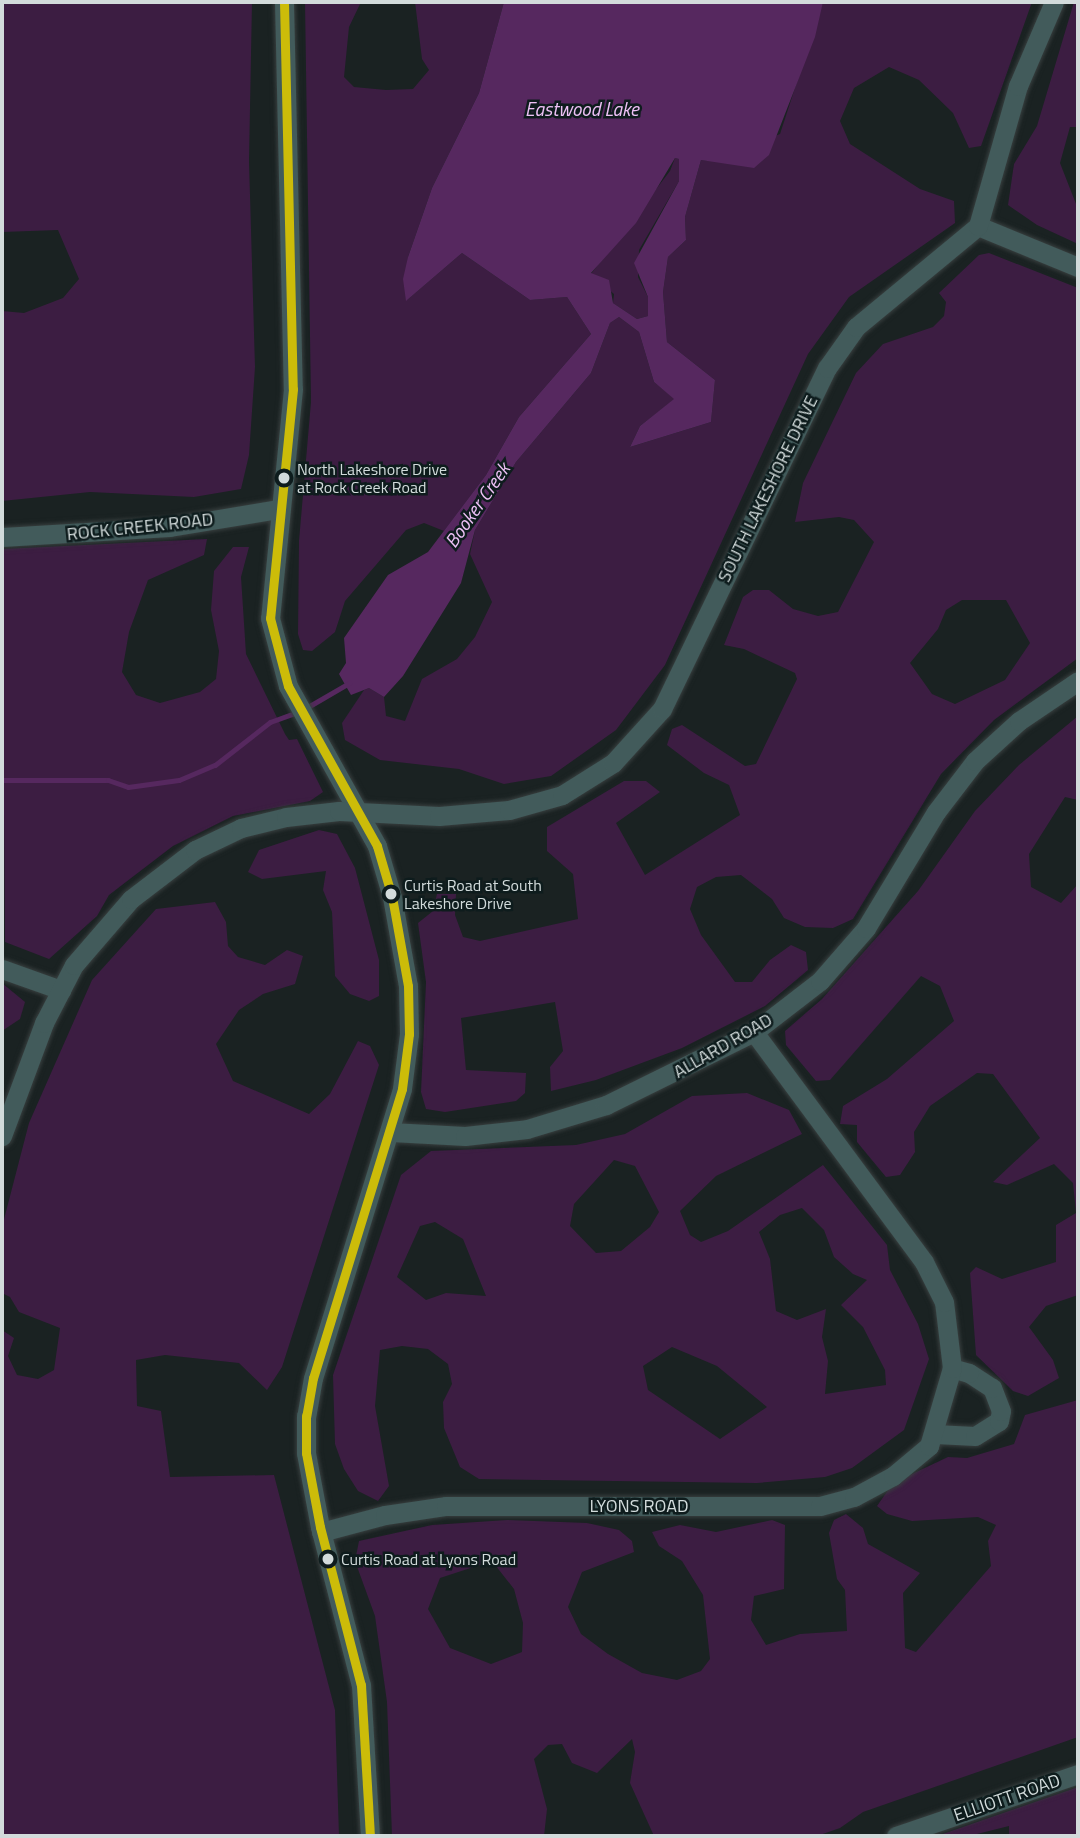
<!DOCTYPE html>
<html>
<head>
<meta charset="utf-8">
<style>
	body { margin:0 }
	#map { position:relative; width:1080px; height:1838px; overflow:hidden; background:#1a2222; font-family:"Titillium Web",sans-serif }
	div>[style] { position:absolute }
	.green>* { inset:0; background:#3c1d42 }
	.water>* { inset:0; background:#56285f }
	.stream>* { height:5px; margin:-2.5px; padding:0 2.5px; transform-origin:2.5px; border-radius:2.5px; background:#56285f }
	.roads { filter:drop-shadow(0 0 2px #383f3f) drop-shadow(0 0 2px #383f3f) }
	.street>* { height:19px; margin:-9.5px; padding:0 9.5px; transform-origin:9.5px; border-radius:9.5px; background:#425b5b }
	.bus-1>* { height:9px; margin:-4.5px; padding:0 4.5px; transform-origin:4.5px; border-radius:4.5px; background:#ccbc09 }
	.dots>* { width:19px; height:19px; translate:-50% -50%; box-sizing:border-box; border:4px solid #0e1c1d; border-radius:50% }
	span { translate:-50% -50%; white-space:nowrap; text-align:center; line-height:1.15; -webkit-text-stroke:5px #0e1c1d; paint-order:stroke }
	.bus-label { font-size:16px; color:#d2dbdb }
	.left { translate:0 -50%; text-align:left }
	.street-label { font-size:18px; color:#d2dbdb }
	.water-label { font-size:19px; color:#eec1f6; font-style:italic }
	.frame { position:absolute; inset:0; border:4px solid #d2dbdb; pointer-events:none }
</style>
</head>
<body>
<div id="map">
	<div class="green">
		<div style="clip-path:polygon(2px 2px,252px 2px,249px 161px,255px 367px,249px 455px,241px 489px,194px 497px,90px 492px,2px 501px,2px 311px,24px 313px,63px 298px,79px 279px,58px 230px,2px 232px)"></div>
		<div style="clip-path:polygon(305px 2px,361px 2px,349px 27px,344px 77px,354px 87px,386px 90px,413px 89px,429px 70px,422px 59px,415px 2px,504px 2px,479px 93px,432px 188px,408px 257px,407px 300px,462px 253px,530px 300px,567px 297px,591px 334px,519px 417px,486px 475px,444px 531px,424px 523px,406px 530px,345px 601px,335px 632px,312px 651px,303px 650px,298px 634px,299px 541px,311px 402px)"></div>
		<div style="clip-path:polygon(823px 2px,1032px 2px,981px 146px,969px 148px,953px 113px,919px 80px,889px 67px,854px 88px,840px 121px,850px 144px,920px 189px,954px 201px,955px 223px,849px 297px,808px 354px,665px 665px,616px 730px,551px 776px,504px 784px,459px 769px,380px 760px,345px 740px,342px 723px,364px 690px,369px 688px,384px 697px,386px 716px,405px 721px,422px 679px,457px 659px,475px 637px,492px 602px,470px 554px,475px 530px,516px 462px,591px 373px,610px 323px,619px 317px,639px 332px,654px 382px,675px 399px,640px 426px,630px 447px,711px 422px,715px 380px,667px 342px,663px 292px,668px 257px,686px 240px,685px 217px,701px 160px,710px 161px,780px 134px)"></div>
		<div style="clip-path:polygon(1074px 2px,1078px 2px,1078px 127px,1070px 127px,1060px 163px,1078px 209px,1078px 244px,1037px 225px,1008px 205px,1014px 164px,1037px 126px)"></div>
		<div style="clip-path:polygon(675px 158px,679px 159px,679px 181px,639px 250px,638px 277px,648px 297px,648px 316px,637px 319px,613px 303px,614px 294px,591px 274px,670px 171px)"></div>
		<div style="clip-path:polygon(evenodd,989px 253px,1078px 288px,1078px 658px,994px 720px,941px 774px,853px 919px,833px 928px,805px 927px,784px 918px,772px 899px,741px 875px,716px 877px,697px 887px,690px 909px,701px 935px,735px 982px,752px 982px,770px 960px,791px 945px,806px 952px,808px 970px,765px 1006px,682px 1048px,596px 1080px,551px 1091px,550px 1067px,563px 1051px,555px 1002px,461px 1018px,466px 1070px,526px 1073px,525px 1093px,516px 1101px,445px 1112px,426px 1109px,421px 1092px,426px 982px,418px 923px,433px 911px,437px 894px,456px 894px,455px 915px,463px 937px,480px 941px,578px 919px,573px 874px,547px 851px,547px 827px,624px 781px,646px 781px,660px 792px,616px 823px,645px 875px,740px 815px,729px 785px,704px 773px,667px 745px,672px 729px,682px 725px,745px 766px,756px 764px,797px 679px,795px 673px,744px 649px,724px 645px,743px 597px,753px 590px,769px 590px,793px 609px,818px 616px,838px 612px,874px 542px,854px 520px,839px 517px,795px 522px,803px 483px,856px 373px,883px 344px,933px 327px,944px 316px,946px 302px,939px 293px,979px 255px,989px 253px,962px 600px,1006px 600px,1030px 643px,1005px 680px,955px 704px,932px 694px,910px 663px,938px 629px,946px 610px,962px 600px)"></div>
		<div style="clip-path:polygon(207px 539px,204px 555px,148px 580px,129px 632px,122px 672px,136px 695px,160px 703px,200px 692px,216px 679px,219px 651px,211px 610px,214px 571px,233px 547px,249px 547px,241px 577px,246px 654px,285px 734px,289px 740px,297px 739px,323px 792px,310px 801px,233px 816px,173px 846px,109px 895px,97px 916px,49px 959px,5px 942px,2px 549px)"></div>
		<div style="clip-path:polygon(1078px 716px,1078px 800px,1065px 797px,1029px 854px,1031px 887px,1061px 903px,1078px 884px,1078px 1295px,1046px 1306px,1029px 1327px,1053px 1360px,1059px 1378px,1028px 1396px,1013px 1391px,976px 1355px,970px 1273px,976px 1267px,1002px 1279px,1056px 1262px,1056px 1225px,1076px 1213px,1073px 1183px,1054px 1164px,1007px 1185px,993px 1182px,1040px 1138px,993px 1074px,977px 1073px,930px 1106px,914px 1132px,915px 1152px,900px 1175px,886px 1177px,857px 1142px,857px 1125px,840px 1124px,843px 1106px,887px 1079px,954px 1021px,940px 986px,921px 976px,830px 1080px,816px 1081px,786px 1045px,785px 1031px,822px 999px,918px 891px,975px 811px,1019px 765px)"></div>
		<div style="clip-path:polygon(319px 830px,337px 834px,355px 868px,379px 960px,379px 996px,369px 1001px,350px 994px,335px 976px,332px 912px,323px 890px,326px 871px,262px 879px,248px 872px,259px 850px)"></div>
		<div style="clip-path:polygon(215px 902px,226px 922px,228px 946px,238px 957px,265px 965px,287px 950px,303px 956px,295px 984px,263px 994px,239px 1010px,216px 1044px,233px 1081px,309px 1114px,330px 1094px,358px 1041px,370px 1046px,379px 1065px,282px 1367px,267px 1390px,239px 1363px,165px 1355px,136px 1360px,137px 1406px,161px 1411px,170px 1477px,274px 1475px,335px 1710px,339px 1836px,2px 1836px,2px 1330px,14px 1338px,8px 1356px,17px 1375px,38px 1379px,54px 1370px,60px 1328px,19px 1312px,10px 1297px,2px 1293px,2px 1227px,29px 1123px,92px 980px,156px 909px)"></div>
		<div style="clip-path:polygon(2px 983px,25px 1002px,20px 1019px,2px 1031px)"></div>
		<div style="clip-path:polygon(evenodd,747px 1093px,789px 1110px,802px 1134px,716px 1176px,680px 1211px,690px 1235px,701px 1242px,728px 1231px,823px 1165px,887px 1245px,890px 1270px,918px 1324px,929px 1359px,904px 1430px,852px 1468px,825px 1477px,757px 1483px,479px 1479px,460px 1467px,444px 1428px,443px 1402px,452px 1384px,448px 1364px,428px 1349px,402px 1346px,380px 1350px,375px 1406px,389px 1486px,378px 1501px,358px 1491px,344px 1469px,335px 1444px,333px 1375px,401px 1175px,431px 1151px,576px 1145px,625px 1134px,692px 1096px,747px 1093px,614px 1160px,635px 1166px,659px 1212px,650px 1227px,621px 1251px,596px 1253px,570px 1226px,574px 1204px,614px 1160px,747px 1093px,802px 1208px,824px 1230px,834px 1257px,853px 1274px,867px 1280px,841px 1305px,863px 1327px,885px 1370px,886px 1385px,825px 1394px,828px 1361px,822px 1337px,826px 1309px,797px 1320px,776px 1311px,770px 1259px,759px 1232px,780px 1215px,802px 1208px,747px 1093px,435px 1222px,463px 1239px,486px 1296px,446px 1293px,426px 1300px,397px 1277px,420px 1226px,435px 1222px,747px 1093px,672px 1347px,717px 1366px,767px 1407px,720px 1439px,648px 1390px,643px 1366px,672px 1347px)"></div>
		<div style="clip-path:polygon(evenodd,1078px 1400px,1078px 1737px,863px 1812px,840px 1828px,817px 1836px,654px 1836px,630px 1783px,635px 1752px,632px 1739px,597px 1773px,572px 1763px,562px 1744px,548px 1745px,534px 1759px,547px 1809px,544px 1836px,392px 1836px,387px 1702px,375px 1616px,355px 1561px,359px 1541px,432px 1525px,507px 1520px,587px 1523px,619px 1530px,632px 1541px,634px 1552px,582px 1572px,568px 1607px,581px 1634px,608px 1654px,642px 1673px,677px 1680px,701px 1671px,710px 1659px,703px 1595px,682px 1561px,659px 1546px,652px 1532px,680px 1525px,716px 1532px,772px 1520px,785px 1525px,784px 1589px,754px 1596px,751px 1620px,766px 1645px,800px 1634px,847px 1631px,845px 1590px,837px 1579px,829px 1533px,834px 1520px,846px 1514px,863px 1528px,868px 1544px,920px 1573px,903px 1593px,905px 1648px,916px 1652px,991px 1566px,988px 1541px,996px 1525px,978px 1517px,912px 1521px,887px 1514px,877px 1506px,893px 1483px,948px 1457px,967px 1458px,1014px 1444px,1025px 1415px,1078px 1400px,492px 1561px,514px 1589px,523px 1623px,522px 1652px,491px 1664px,450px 1648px,428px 1609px,440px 1578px,492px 1561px)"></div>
		<div style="clip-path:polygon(1078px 1787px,1078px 1836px,1009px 1836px,1009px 1826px,969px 1836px,937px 1836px)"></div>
	</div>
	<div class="water">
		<div style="clip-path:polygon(evenodd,504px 2px,823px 2px,815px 37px,769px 155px,754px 168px,701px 160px,685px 217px,686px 240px,668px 257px,663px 292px,667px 342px,715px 380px,711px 422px,630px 447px,640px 426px,674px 399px,654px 382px,639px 332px,619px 317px,610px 323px,591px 373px,516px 462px,475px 530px,461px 583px,403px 676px,384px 697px,369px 688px,351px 695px,339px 674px,346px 663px,344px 638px,388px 575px,428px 552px,486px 475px,519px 417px,591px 334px,567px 297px,530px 300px,462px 253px,406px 301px,403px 279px,408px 257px,432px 188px,479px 93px,504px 2px,675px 158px,679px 159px,679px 181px,634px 263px,648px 297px,648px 316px,637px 319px,613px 303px,609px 280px,591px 273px,636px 223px,675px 158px)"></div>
	</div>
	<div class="stream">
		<div style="left:306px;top:708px;width:50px;rotate:-30.2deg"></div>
		<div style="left:2px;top:780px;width:106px"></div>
		<div style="left:108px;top:780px;width:21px;rotate:19deg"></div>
		<div style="left:128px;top:787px;width:51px;rotate:-7.8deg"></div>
		<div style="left:179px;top:780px;width:39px;rotate:-23deg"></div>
		<div style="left:215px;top:765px;width:70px;rotate:-38deg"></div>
		<div style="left:270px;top:722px;width:29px;rotate:-20deg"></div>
	</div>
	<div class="roads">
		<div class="street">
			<div style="left:284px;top:2px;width:387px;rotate:88.7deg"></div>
			<div style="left:293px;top:389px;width:230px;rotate:95.7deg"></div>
			<div style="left:270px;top:618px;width:70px;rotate:75.2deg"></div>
			<div style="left:288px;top:686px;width:183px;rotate:60.9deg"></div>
			<div style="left:377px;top:846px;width:53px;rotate:73.6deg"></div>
			<div style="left:392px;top:897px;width:90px;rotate:79.8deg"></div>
			<div style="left:408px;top:986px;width:48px;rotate:88.8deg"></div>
			<div style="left:409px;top:1034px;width:55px;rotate:97.3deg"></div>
			<div style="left:402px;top:1089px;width:302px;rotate:107.1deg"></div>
			<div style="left:313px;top:1378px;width:39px;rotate:100deg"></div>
			<div style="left:306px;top:1416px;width:37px;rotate:90deg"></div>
			<div style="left:306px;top:1453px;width:75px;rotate:79.3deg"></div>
			<div style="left:320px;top:1527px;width:163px;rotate:75.5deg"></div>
			<div style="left:361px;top:1685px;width:151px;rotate:86.6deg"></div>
			<div style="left:978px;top:226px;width:108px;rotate:22.3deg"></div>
			<div style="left:2px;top:537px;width:168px;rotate:-3.4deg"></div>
			<div style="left:170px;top:527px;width:109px;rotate:-9.5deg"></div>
			<div style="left:2px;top:969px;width:63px;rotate:19.6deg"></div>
			<div style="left:391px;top:1132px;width:74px;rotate:3.1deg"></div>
			<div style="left:465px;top:1136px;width:62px;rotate:-6.4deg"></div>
			<div style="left:527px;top:1129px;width:83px;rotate:-16.9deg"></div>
			<div style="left:606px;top:1105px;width:165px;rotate:-26.3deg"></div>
			<div style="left:754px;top:1032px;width:83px;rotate:-37.7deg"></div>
			<div style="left:820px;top:981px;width:70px;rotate:-49deg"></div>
			<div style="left:866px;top:928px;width:135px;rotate:-58.9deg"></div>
			<div style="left:936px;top:812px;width:64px;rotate:-52.6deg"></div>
			<div style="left:975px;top:761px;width:59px;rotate:-42.3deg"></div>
			<div style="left:1019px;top:721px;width:71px;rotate:-34.1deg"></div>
			<div style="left:2px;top:1136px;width:121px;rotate:-69.6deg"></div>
			<div style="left:44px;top:1023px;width:65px;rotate:-62.7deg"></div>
			<div style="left:74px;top:965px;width:87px;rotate:-49.2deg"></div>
			<div style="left:131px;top:899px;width:81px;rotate:-37.4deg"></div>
			<div style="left:195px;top:850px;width:51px;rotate:-25.6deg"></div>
			<div style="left:241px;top:828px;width:46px;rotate:-13.7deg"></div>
			<div style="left:286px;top:817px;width:53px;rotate:-6.5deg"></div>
			<div style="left:339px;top:811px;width:100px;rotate:2.9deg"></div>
			<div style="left:439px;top:816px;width:70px;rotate:-4.9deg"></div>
			<div style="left:509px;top:810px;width:55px;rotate:-15.8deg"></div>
			<div style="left:562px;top:795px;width:60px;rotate:-32.1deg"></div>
			<div style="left:613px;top:763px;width:73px;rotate:-47.8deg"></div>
			<div style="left:662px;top:709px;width:379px;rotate:-64.2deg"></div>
			<div style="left:827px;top:368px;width:50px;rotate:-54.7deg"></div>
			<div style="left:856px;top:327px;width:158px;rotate:-39.6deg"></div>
			<div style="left:978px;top:226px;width:146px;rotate:-74.1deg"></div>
			<div style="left:1018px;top:86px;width:91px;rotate:-66.8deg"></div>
			<div style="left:935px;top:1434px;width:40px;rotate:2.9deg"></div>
			<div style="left:975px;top:1436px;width:28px;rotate:-32deg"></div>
			<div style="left:999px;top:1421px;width:10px;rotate:-79deg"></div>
			<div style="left:1001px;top:1411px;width:25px;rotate:-111deg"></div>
			<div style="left:992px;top:1388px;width:27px;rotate:-147deg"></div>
			<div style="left:969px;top:1373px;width:18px;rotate:-164deg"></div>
			<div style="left:321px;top:1532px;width:66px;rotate:-14.9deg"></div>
			<div style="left:385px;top:1515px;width:62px;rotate:-8.4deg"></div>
			<div style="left:446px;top:1506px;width:374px"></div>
			<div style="left:820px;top:1506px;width:35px;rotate:-15deg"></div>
			<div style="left:854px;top:1497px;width:44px;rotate:-28.3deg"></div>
			<div style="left:893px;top:1476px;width:47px;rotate:-39.8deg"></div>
			<div style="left:929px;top:1446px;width:81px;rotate:-73.6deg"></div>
			<div style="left:952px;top:1368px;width:66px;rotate:-96.9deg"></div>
			<div style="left:944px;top:1302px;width:45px;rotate:-116.6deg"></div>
			<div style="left:924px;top:1262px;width:286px;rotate:-126.5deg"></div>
			<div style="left:896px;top:1836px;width:192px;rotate:-18.8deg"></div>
		</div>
	</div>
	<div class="bus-1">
		<div style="left:284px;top:2px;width:387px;rotate:88.7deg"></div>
		<div style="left:293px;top:389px;width:230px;rotate:95.7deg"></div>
		<div style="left:270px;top:618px;width:70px;rotate:75.2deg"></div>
		<div style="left:288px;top:686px;width:183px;rotate:60.9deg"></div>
		<div style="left:377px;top:846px;width:53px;rotate:73.6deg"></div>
		<div style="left:392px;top:897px;width:90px;rotate:79.8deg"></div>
		<div style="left:408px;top:986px;width:48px;rotate:88.8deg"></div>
		<div style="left:409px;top:1034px;width:55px;rotate:97.3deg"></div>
		<div style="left:402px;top:1089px;width:302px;rotate:107.1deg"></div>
		<div style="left:313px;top:1378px;width:39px;rotate:100deg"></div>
		<div style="left:306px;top:1416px;width:37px;rotate:90deg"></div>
		<div style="left:306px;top:1453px;width:75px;rotate:79.3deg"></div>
		<div style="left:320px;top:1527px;width:163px;rotate:75.5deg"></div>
		<div style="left:361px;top:1685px;width:151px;rotate:86.6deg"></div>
	</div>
	<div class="dots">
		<div style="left:284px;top:478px;background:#d2dbdb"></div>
		<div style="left:391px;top:894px;background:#d2dbdb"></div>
		<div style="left:328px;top:1559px;background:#d2dbdb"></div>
	</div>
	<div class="bus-label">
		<span class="left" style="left:297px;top:478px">North Lakeshore Drive<br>at Rock Creek Road</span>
		<span class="left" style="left:404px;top:894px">Curtis Road at South<br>Lakeshore Drive</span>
		<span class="left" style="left:341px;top:1559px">Curtis Road at Lyons Road</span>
	</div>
	<div class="street-label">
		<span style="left:768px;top:489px;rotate:-64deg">SOUTH LAKESHORE DRIVE</span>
		<span style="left:140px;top:527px;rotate:-6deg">ROCK CREEK ROAD</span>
		<span style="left:723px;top:1046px;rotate:-30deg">ALLARD ROAD</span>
		<span style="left:639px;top:1506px">LYONS ROAD</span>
		<span style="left:1007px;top:1798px;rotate:-19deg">ELLIOTT ROAD</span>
	</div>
	<div class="water-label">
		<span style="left:582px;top:109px">Eastwood Lake</span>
		<span style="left:477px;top:505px;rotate:-55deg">Booker Creek</span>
	</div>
	<div class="frame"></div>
</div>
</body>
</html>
